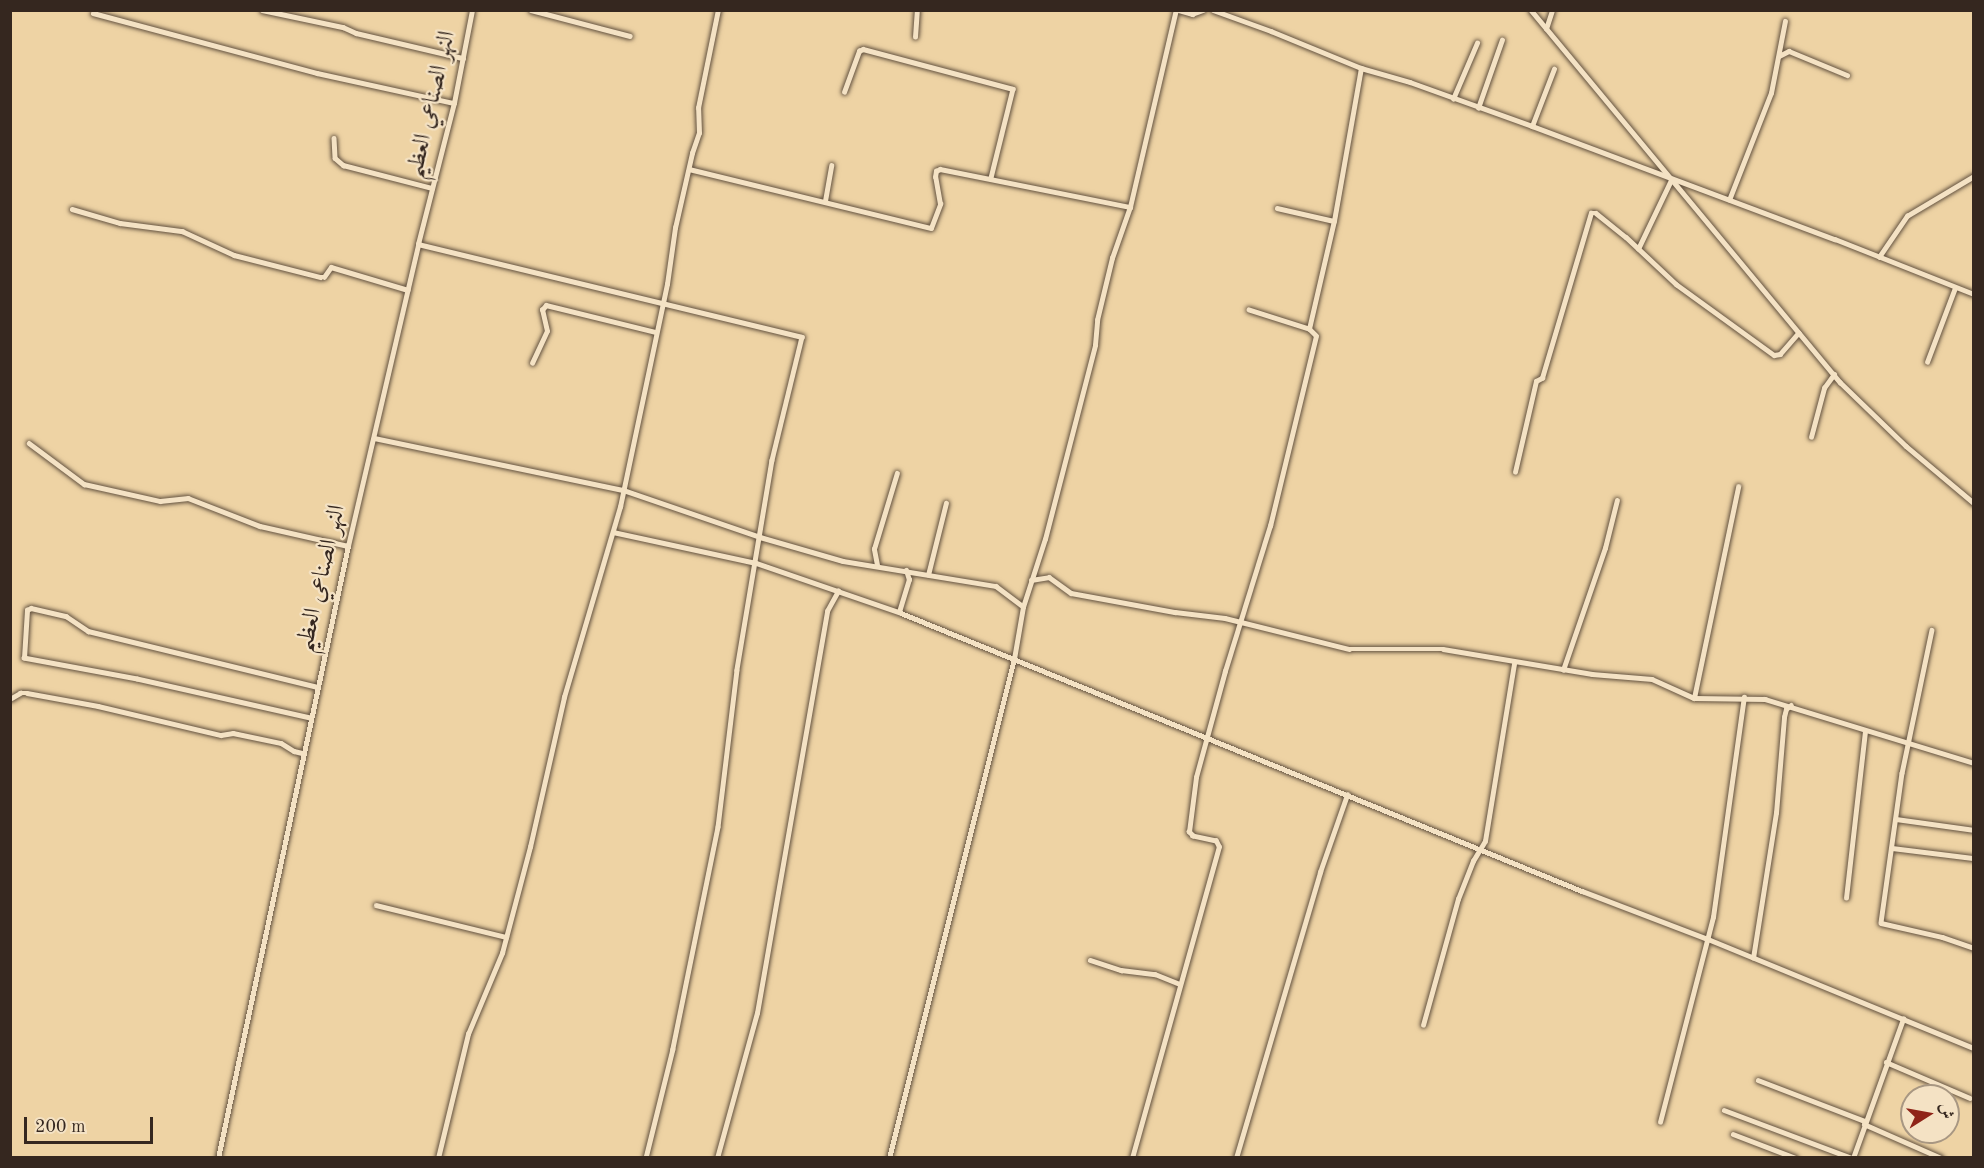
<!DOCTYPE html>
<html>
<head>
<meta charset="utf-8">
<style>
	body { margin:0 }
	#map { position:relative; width:1984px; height:1168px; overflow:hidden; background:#eed3a4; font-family:"Old Standard TT",Amiri,serif }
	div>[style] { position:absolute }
	.roads { filter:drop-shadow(0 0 2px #635240) drop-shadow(0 0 2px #635240) }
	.minor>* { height:4.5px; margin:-2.25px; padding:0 2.25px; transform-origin:2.25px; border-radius:2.25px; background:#f4e2c4 }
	span { translate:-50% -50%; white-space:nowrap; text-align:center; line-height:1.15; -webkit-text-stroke:4.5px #f4e2c4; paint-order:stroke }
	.street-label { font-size:24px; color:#35271f }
	.frame { position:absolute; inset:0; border:12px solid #35271f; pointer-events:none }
	.north { position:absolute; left:1900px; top:1084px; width:60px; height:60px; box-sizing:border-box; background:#f4e2c4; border:2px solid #a89782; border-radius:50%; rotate:79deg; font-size:16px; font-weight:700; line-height:24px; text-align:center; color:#35271f }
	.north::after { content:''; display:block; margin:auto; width:21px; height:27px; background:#8f2418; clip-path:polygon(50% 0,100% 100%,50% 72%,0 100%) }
	.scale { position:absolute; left:24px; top:1117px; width:129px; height:27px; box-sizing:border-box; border:3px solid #35271f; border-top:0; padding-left:8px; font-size:18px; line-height:21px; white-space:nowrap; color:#35271f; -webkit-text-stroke:4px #f4e2c4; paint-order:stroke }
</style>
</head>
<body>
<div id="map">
	<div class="roads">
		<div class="minor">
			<div style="left:262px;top:10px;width:83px;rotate:11.9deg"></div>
			<div style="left:343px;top:27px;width:14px;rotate:25deg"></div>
			<div style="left:356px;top:33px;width:110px;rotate:13.2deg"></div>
			<div style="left:531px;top:10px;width:102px;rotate:14.7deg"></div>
			<div style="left:1179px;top:10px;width:14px;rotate:17deg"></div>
			<div style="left:1192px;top:14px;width:12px;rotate:-20deg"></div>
			<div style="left:1213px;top:10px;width:62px;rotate:19.9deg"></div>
			<div style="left:1271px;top:31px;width:97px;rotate:22.3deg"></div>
			<div style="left:1361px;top:68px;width:51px;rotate:15.9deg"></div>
			<div style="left:1410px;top:82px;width:130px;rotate:19.8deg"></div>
			<div style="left:1532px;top:126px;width:323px;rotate:20.5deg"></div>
			<div style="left:1835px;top:239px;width:149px;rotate:21.6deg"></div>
			<div style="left:1531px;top:10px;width:484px;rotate:50.3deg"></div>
			<div style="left:1840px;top:382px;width:92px;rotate:44.1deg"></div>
			<div style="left:1906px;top:446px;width:89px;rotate:40deg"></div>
			<div style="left:93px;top:13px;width:232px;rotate:15deg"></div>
			<div style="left:317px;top:73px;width:140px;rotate:12.4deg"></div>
			<div style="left:1546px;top:29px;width:20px;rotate:-72deg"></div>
			<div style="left:915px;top:37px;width:27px;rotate:-86deg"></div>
			<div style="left:1779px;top:56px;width:11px;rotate:-27deg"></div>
			<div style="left:1789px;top:51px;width:63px;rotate:22.5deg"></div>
			<div style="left:844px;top:92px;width:44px;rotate:-69.9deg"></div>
			<div style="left:859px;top:51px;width:4px;rotate:-27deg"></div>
			<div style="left:863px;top:49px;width:155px;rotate:14.9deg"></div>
			<div style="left:1013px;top:89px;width:92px;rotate:103.9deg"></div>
			<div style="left:1453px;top:99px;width:61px;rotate:-66.8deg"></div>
			<div style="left:1478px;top:108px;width:72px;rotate:-70.6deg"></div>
			<div style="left:1532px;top:126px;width:61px;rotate:-68.9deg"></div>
			<div style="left:334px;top:138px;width:20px;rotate:87deg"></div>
			<div style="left:335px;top:158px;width:11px;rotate:41deg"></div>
			<div style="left:343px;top:165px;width:92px;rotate:14.5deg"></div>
			<div style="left:689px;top:169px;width:249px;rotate:13.7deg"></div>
			<div style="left:931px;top:228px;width:26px;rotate:-69deg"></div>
			<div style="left:940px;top:204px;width:27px;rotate:-100deg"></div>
			<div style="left:935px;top:177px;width:6px;rotate:-81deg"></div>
			<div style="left:936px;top:171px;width:4px;rotate:-27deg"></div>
			<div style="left:940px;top:169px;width:194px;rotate:11.3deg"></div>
			<div style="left:1729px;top:200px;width:115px;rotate:-68.6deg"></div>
			<div style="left:1771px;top:93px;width:73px;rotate:-79deg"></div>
			<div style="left:825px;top:201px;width:36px;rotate:-80deg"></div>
			<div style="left:1277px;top:208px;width:58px;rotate:12.8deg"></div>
			<div style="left:72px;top:209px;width:50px;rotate:16.3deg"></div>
			<div style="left:120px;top:223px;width:63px;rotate:7.4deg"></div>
			<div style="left:182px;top:231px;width:57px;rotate:24.8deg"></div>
			<div style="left:234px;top:255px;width:89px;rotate:14.3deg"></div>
			<div style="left:320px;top:277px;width:4px"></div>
			<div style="left:324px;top:277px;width:12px;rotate:-55deg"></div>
			<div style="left:331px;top:267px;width:80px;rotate:16.6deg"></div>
			<div style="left:418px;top:244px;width:395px;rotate:13.6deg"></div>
			<div style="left:802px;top:337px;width:127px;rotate:103.7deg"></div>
			<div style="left:772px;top:460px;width:213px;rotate:99.5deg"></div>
			<div style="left:737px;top:670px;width:158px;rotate:96.9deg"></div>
			<div style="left:718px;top:827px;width:227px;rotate:101.5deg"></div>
			<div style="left:673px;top:1049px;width:112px;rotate:103.9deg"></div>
			<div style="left:1638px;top:249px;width:76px;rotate:-64.4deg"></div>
			<div style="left:1879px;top:257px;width:50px;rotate:-55.7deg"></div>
			<div style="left:1907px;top:216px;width:78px;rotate:-30.8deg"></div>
			<div style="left:1309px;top:329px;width:111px;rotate:-77deg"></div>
			<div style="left:1334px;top:221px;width:155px;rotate:-80deg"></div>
			<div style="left:1927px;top:362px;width:79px;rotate:-69.3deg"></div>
			<div style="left:532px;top:363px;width:35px;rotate:-65deg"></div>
			<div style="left:547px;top:331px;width:22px;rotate:-103deg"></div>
			<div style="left:542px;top:310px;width:6px;rotate:-51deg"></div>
			<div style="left:546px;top:305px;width:113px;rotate:13.8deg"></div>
			<div style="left:1811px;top:437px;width:51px;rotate:-75.1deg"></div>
			<div style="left:1824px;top:388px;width:17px;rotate:-54deg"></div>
			<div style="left:374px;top:438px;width:254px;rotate:11.8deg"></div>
			<div style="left:623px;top:490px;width:145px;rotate:18.9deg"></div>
			<div style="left:760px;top:537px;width:86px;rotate:16.1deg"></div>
			<div style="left:843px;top:561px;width:155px;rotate:9.3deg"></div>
			<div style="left:996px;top:586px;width:34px;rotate:37deg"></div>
			<div style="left:29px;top:443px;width:69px;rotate:36.7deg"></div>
			<div style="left:84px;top:484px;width:78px;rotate:12.6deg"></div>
			<div style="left:160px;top:501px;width:28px;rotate:-6deg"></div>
			<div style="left:188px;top:498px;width:77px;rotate:21.3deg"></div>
			<div style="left:260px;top:526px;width:90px;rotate:12.8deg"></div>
			<div style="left:1515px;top:472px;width:93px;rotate:-77deg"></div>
			<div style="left:1536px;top:381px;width:7px;rotate:-27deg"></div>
			<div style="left:1542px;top:378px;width:172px;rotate:-73.5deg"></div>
			<div style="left:1591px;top:213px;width:5px"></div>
			<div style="left:1596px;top:213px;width:38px;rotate:39deg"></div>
			<div style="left:1626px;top:237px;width:69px;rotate:43.2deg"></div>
			<div style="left:1676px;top:284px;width:121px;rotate:35.9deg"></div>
			<div style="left:1774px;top:355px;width:6px;rotate:-9deg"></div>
			<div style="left:1780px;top:354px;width:28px;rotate:-49deg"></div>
			<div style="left:613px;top:532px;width:146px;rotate:12.2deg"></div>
			<div style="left:756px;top:563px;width:153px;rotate:19deg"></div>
			<div style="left:901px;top:613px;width:736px;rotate:22.21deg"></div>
			<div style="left:1582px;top:891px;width:135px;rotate:20.9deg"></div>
			<div style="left:1708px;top:939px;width:287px;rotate:22.3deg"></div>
			<div style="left:877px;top:565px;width:16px;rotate:-101deg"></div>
			<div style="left:874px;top:549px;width:79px;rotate:-73.2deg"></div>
			<div style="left:928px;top:575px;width:74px;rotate:-76deg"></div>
			<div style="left:1031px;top:580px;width:18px;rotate:-9deg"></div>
			<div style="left:1049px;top:577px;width:27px;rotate:36deg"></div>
			<div style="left:1071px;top:593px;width:106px;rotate:10.4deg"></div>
			<div style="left:1175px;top:612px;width:50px;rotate:6.8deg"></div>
			<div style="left:1225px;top:618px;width:128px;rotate:14deg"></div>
			<div style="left:1349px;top:649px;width:94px"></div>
			<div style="left:1443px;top:649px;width:151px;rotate:9.5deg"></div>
			<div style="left:1592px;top:674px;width:60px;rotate:4.8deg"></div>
			<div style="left:1652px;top:679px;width:46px;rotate:24.3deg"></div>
			<div style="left:1694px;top:698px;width:71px;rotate:0.8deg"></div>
			<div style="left:1765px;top:699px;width:219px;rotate:17deg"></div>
			<div style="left:899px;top:612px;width:34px;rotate:-73deg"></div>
			<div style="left:909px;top:580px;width:10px;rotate:-107deg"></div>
			<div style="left:1932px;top:630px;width:146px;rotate:101.8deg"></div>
			<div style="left:1902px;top:773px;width:151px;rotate:98deg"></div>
			<div style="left:1881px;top:923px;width:63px;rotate:12.9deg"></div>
			<div style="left:1942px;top:937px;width:34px;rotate:19deg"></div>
			<div style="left:1563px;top:670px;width:129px;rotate:-71deg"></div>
			<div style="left:1605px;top:548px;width:49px;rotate:-76deg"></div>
			<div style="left:1694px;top:698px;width:216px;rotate:-78.2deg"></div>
			<div style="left:10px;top:699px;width:12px;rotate:-31deg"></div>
			<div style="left:20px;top:693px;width:7px"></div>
			<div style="left:27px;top:693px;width:72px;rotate:10.4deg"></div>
			<div style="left:98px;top:706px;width:126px;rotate:13.3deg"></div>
			<div style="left:221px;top:735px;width:12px;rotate:-9deg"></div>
			<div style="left:233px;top:733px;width:49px;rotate:11.8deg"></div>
			<div style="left:281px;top:743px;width:15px;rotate:32deg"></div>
			<div style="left:294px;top:751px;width:8px;rotate:14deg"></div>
			<div style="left:310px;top:718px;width:177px;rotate:-167.3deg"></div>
			<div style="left:137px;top:679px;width:115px;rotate:-169.5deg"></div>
			<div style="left:24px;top:658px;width:48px;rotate:-86.4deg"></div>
			<div style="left:27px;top:610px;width:4px;rotate:-27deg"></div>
			<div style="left:31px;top:608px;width:36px;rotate:13deg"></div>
			<div style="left:66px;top:616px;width:27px;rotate:34deg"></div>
			<div style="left:88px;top:631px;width:236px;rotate:13.7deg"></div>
			<div style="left:1896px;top:819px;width:79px;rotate:8deg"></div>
			<div style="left:1892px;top:848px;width:83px;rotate:7deg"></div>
			<div style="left:1846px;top:898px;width:168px;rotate:-83.5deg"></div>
			<div style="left:376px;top:905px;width:134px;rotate:13.8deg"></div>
			<div style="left:1753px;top:958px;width:147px;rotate:-81deg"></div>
			<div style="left:1776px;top:813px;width:96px;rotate:-85.2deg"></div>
			<div style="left:1784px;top:717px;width:8px;rotate:-76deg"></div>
			<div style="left:1786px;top:709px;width:6px;rotate:-39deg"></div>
			<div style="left:1090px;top:960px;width:33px;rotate:18deg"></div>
			<div style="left:1121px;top:970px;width:34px;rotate:7deg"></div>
			<div style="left:1155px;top:974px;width:27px;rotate:22deg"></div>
			<div style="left:1423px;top:1025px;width:131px;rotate:-74.5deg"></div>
			<div style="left:1458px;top:899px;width:41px;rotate:-68.5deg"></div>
			<div style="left:1473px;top:861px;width:23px;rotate:-59deg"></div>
			<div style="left:1485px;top:841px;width:180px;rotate:-80.7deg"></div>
			<div style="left:1886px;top:1062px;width:91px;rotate:23.2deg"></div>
			<div style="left:1758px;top:1080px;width:115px;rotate:21deg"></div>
			<div style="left:1724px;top:1110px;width:137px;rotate:20.6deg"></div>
			<div style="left:1660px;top:1122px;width:212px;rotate:-75.5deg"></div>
			<div style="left:1713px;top:917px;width:222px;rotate:-82deg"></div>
			<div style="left:1864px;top:1124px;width:84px;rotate:23.8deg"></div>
			<div style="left:1733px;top:1134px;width:67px;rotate:20.9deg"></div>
			<div style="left:218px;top:1158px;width:626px;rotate:-78.01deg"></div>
			<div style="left:348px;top:546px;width:310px;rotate:-76.9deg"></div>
			<div style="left:418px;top:244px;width:146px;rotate:-75.7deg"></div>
			<div style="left:454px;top:103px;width:95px;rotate:-79deg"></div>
			<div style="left:438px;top:1158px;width:128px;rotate:-76.4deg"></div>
			<div style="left:468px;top:1034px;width:88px;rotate:-67.2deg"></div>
			<div style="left:502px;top:953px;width:110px;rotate:-75.2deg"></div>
			<div style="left:530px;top:847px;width:154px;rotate:-77.2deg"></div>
			<div style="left:564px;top:697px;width:198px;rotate:-73.6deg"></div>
			<div style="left:620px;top:507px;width:228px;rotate:-78.1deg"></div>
			<div style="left:667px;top:284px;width:57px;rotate:-81.9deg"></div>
			<div style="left:675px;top:228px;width:77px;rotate:-77.2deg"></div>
			<div style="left:692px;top:153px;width:21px;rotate:-71deg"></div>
			<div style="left:699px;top:133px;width:25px;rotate:-92deg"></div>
			<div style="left:698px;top:108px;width:100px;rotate:-78.5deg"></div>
			<div style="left:717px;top:1158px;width:150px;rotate:-74.6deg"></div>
			<div style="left:757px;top:1013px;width:408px;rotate:-80.1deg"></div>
			<div style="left:827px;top:611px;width:23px;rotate:-61deg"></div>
			<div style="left:889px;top:1158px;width:514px;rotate:-75.94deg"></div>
			<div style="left:1014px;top:659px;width:53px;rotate:-80.2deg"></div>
			<div style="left:1023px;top:607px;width:71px;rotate:-72.1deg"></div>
			<div style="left:1045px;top:539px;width:200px;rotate:-75.5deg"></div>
			<div style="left:1095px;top:345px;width:25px;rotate:-85deg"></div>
			<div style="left:1097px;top:320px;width:64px;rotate:-76.4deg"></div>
			<div style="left:1112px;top:258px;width:54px;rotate:-70.6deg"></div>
			<div style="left:1130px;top:207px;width:202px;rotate:-76.9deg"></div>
			<div style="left:1132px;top:1158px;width:323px;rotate:-74.4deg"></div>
			<div style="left:1219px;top:847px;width:7px;rotate:-117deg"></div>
			<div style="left:1216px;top:841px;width:24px;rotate:-168deg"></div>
			<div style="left:1193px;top:836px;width:6px;rotate:-135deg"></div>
			<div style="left:1189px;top:832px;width:55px;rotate:-82.7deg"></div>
			<div style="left:1196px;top:777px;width:110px;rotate:-74.7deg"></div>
			<div style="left:1225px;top:671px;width:152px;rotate:-72.8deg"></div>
			<div style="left:1270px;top:526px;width:195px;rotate:-76.4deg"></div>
			<div style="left:1316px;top:336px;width:10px;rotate:-135deg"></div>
			<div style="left:1309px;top:329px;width:63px;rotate:-162.4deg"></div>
			<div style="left:1236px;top:1158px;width:298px;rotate:-73.6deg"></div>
			<div style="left:1320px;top:872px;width:82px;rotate:-70.7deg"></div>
			<div style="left:1853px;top:1158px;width:148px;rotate:-70.2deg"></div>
		</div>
	</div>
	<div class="street-label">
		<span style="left:432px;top:105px;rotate:-77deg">النهر الصناعي العظيم</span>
		<span style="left:322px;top:579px;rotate:-77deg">النهر الصناعي العظيم</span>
	</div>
	<div class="frame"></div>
	<div class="north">ش</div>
	<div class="scale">200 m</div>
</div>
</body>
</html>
